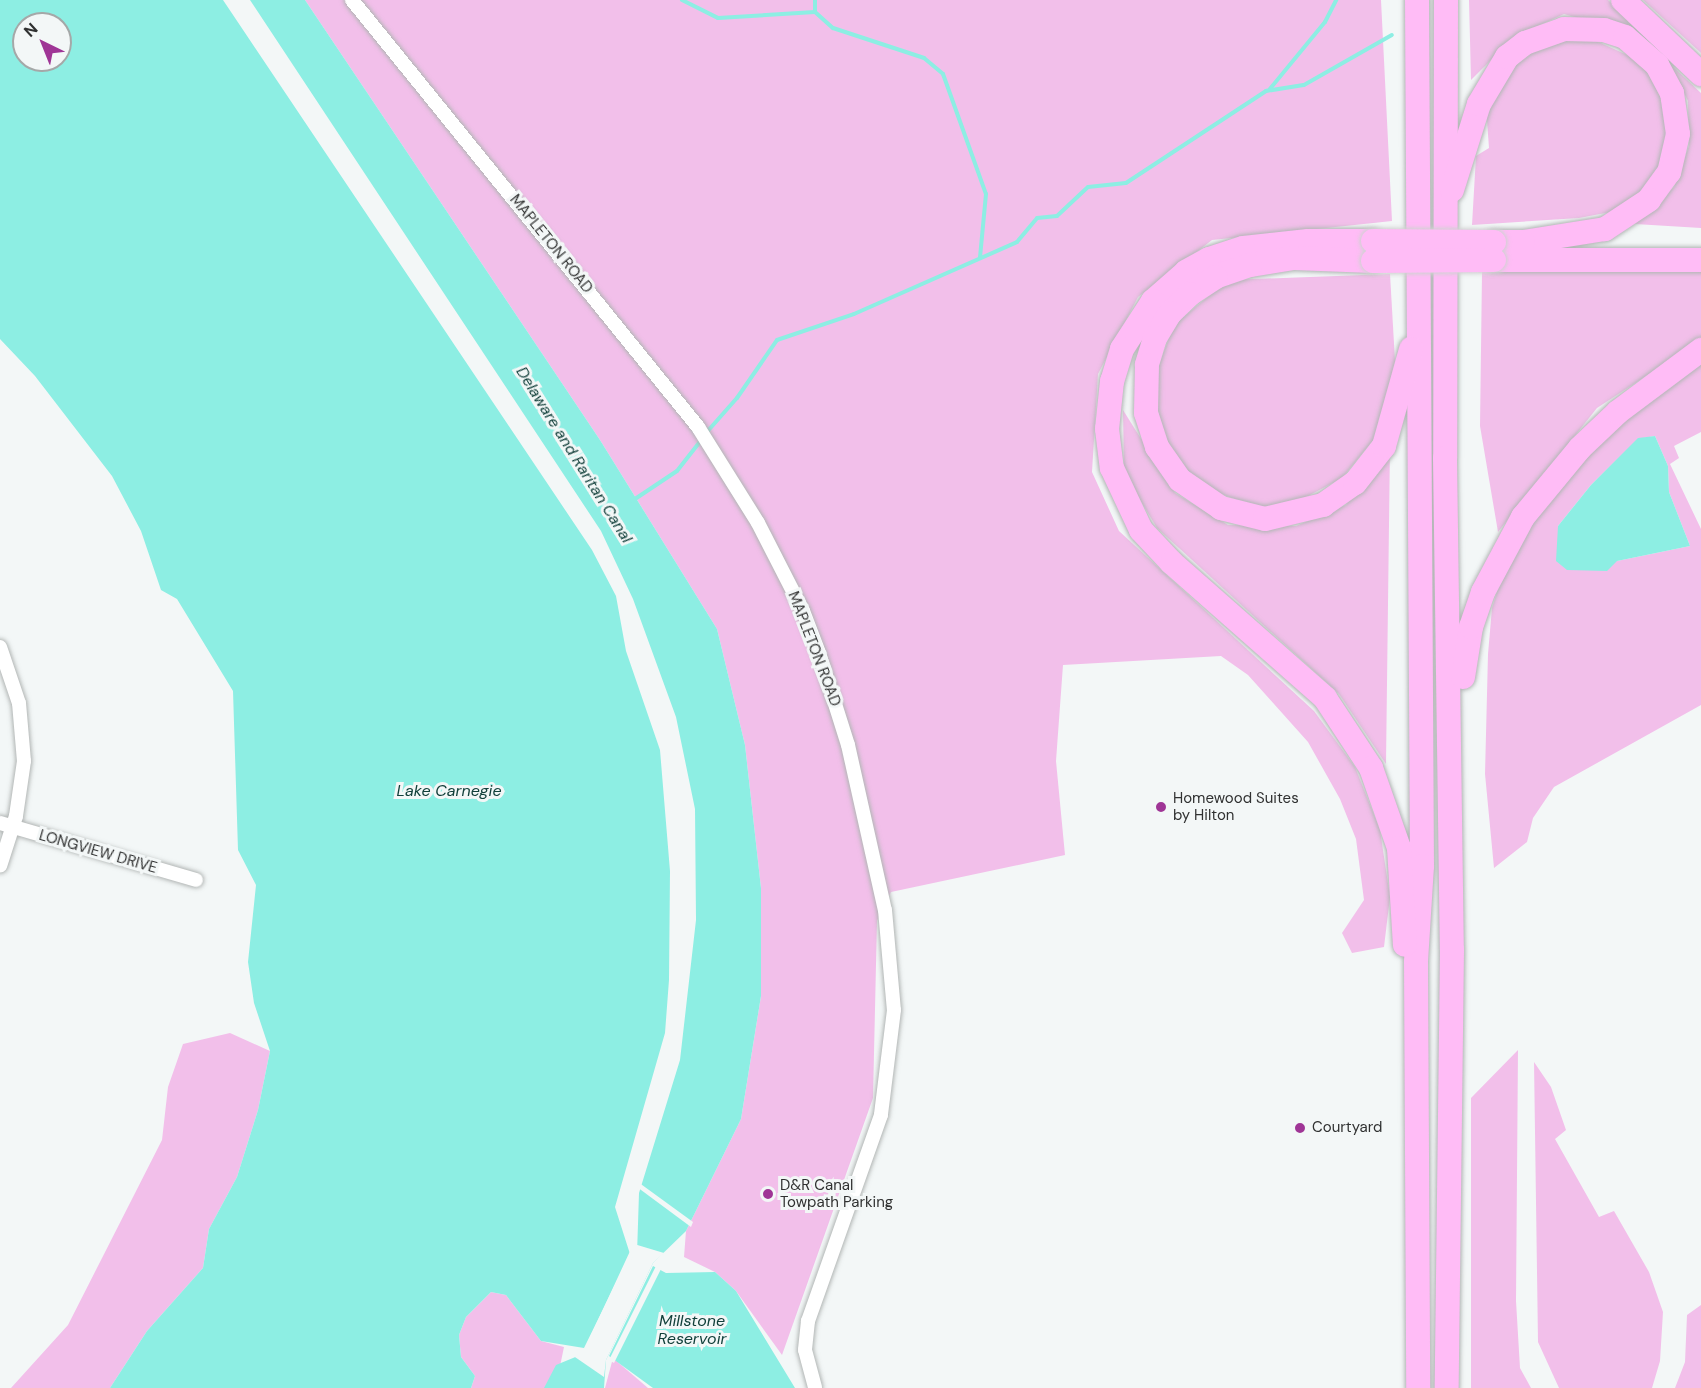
<!DOCTYPE html>
<html>
<head>
<meta charset="utf-8">
<style>
	body { margin:0 }
	#map { position:relative; width:1701px; height:1388px; overflow:hidden; background:#f3f7f7; font-family:"DM Sans",sans-serif }
	div>[style] { position:absolute }
	.green>* { inset:0; background:#f2bfea }
	.water>* { inset:0; background:#8deee3 }
	.pier>* { inset:0; background:#f3f7f7 }
	.stream>* { height:4px; margin:-2px; padding:0 2px; transform-origin:2px; border-radius:2px; background:#8deee3 }
	.roads { filter:drop-shadow(0 0 2px #b2b6b5) drop-shadow(0 0 2px #b2b6b5) }
	.minor>* { height:14px; margin:-7px; padding:0 7px; transform-origin:7px; border-radius:7px; background:#fff }
	.trunk>* { height:24px; margin:-12px; padding:0 12px; transform-origin:12px; border-radius:12px; background:#ffbcf6 }
	.bridges { filter:drop-shadow(0 0 2px #d1d2d2) drop-shadow(0 0 2px #d1d2d2) }
	.trunk-bridge>* { height:24px; margin:-12px; padding:0 12px; transform-origin:12px; border-radius:12px; background:#ffbcf6 }
	.dots>* { width:16px; height:16px; translate:-50% -50%; box-sizing:border-box; border:3px solid #f3f7f7; border-radius:50% }
	span { translate:-50% -50%; white-space:nowrap; text-align:center; line-height:1.15; -webkit-text-stroke:6px #f3f7f7; paint-order:stroke }
	.street-label { font-size:15px; color:#303131 }
	.poi-label { font-size:15px; color:#303131 }
	.left { translate:0 -50%; text-align:left }
	.water-label { font-size:16px; color:#12403b; font-style:italic }
	.north { position:absolute; left:12px; top:12px; width:60px; height:60px; box-sizing:border-box; background:#f3f7f7; border:2px solid #a5a8a8; border-radius:50%; rotate:317deg; font-size:16px; font-weight:700; line-height:24px; text-align:center; color:#303131 }
	.north::after { content:''; display:block; margin:auto; width:21px; height:27px; background:#9f3596; clip-path:polygon(50% 0,100% 100%,50% 72%,0 100%) }
</style>
</head>
<body>
<div id="map">
	<div class="green">
		<div style="clip-path:polygon(305px 0,1381px 0,1392px 221px,1212px 240px,1138px 297px,1098px 374px,1092px 472px,1119px 531px,1314px 711px,1355px 767px,1380px 830px,1390px 897px,1384px 947px,1352px 953px,1342px 933px,1364px 900px,1356px 839px,1340px 799px,1308px 742px,1248px 675px,1221px 656px,1063px 665px,1056px 761px,1065px 855px,891px 892px,877px 921px,873px 1098px,782px 1355px,736px 1291px,715px 1272px,684px 1257px,686px 1231px,741px 1119px,761px 996px,761px 888px,745px 745px,717px 629px,600px 440px)"></div>
		<div style="clip-path:polygon(1469px 0,1608px 0,1648px 38px,1564px 14px,1514px 37px,1471px 80px)"></div>
		<div style="clip-path:polygon(1643px 0,1701px 0,1701px 53px)"></div>
		<div style="clip-path:polygon(1549px 40px,1594px 40px,1645px 63px,1670px 119px,1666px 152px,1648px 187px,1616px 211px,1579px 218px,1472px 225px,1476px 156px,1489px 148px,1486px 107px,1507px 71px)"></div>
		<div style="clip-path:polygon(1670px 64px,1701px 93px,1701px 228px,1635px 224px,1674px 187px,1689px 146px,1688px 101px)"></div>
		<div style="clip-path:polygon(1701px 267px,1701px 340px,1597px 408px,1498px 532px,1480px 426px,1482px 272px)"></div>
		<div style="clip-path:polygon(1390px 274px,1395px 361px,1379px 433px,1342px 478px,1274px 514px,1198px 485px,1162px 441px,1154px 378px,1174px 325px,1228px 280px)"></div>
		<div style="clip-path:polygon(evenodd,1701px 363px,1701px 432px,1674px 446px,1679px 458px,1670px 464px,1701px 529px,1701px 705px,1554px 787px,1533px 818px,1527px 842px,1494px 868px,1485px 774px,1488px 654px,1492px 608px,1506px 563px,1534px 517px,1590px 453px,1640px 406px,1701px 363px,1655px 436px,1668px 466px,1669px 492px,1690px 546px,1617px 561px,1558px 526px,1591px 485px,1638px 439px,1655px 436px)"></div>
		<div style="clip-path:polygon(1123px 410px,1175px 493px,1228px 525px,1296px 526px,1346px 505px,1390px 445px,1386px 764px,1339px 694px,1157px 528px,1124px 473px)"></div>
		<div style="clip-path:polygon(230px 1033px,270px 1051px,258px 1110px,237px 1177px,209px 1229px,203px 1268px,147px 1331px,110px 1388px,11px 1388px,68px 1325px,162px 1140px,168px 1087px,183px 1044px)"></div>
		<div style="clip-path:polygon(1518px 1050px,1516px 1301px,1520px 1368px,1531px 1388px,1471px 1388px,1471px 1098px)"></div>
		<div style="clip-path:polygon(1534px 1062px,1551px 1087px,1566px 1130px,1555px 1139px,1599px 1217px,1614px 1211px,1649px 1272px,1663px 1312px,1660px 1361px,1652px 1388px,1559px 1388px,1538px 1342px)"></div>
		<div style="clip-path:polygon(491px 1292px,506px 1295px,541px 1341px,564px 1347px,559px 1371px,593px 1388px,471px 1388px,475px 1376px,461px 1357px,459px 1335px,466px 1317px)"></div>
		<div style="clip-path:polygon(1701px 1305px,1701px 1388px,1675px 1388px,1685px 1362px,1687px 1315px)"></div>
		<div style="clip-path:polygon(613px 1358px,648px 1388px,605px 1388px)"></div>
	</div>
	<div class="water">
		<div style="clip-path:polygon(evenodd,0 0,223px 0,592px 550px,616px 596px,626px 651px,660px 750px,670px 871px,669px 980px,665px 1033px,615px 1207px,630px 1254px,584px 1348px,541px 1341px,506px 1295px,491px 1292px,466px 1317px,459px 1335px,461px 1357px,475px 1376px,471px 1388px,110px 1388px,147px 1331px,203px 1268px,209px 1229px,237px 1177px,258px 1110px,270px 1051px,254px 1003px,248px 962px,256px 885px,238px 850px,233px 691px,177px 599px,161px 590px,141px 531px,112px 476px,35px 376px,0 339px,0 0,24px 24px,60px 24px,60px 60px,24px 60px,24px 24px)"></div>
		<div style="clip-path:polygon(250px 0,305px 0,600px 440px,717px 629px,745px 745px,761px 888px,761px 996px,741px 1119px,686px 1231px,653px 1263px,606px 1360px,604px 1388px,544px 1388px,556px 1365px,590px 1351px,637px 1254px,639px 1193px,680px 1060px,696px 920px,695px 809px,676px 717px,633px 599px,601px 531px)"></div>
		<div style="clip-path:polygon(1655px 436px,1668px 466px,1669px 492px,1690px 546px,1617px 561px,1607px 571px,1567px 570px,1556px 561px,1558px 526px,1591px 485px,1638px 438px)"></div>
		<div style="clip-path:polygon(653px 1266px,666px 1273px,715px 1272px,736px 1291px,795px 1388px,653px 1388px,609px 1356px)"></div>
	</div>
	<div class="pier">
		<div style="clip-path:polygon(638px 1182px,693px 1222px,691px 1227px,637px 1187px)"></div>
		<div style="clip-path:polygon(634px 1244px,664px 1253px,653px 1263px,606px 1360px,604px 1377px,572px 1355px,584px 1351px,576px 1350px,585px 1348px,631px 1249px,633px 1255px,588px 1349px,634px 1254px)"></div>
		<div style="clip-path:polygon(657px 1264px,662px 1267px,614px 1363px,609px 1360px)"></div>
	</div>
	<div class="stream">
		<div style="left:682px;top:0;width:40px;rotate:26.6deg"></div>
		<div style="left:718px;top:18px;width:97px;rotate:-3.5deg"></div>
		<div style="left:815px;top:0;width:12px;rotate:90deg"></div>
		<div style="left:815px;top:12px;width:24px;rotate:42deg"></div>
		<div style="left:833px;top:28px;width:96px;rotate:18.2deg"></div>
		<div style="left:924px;top:58px;width:25px;rotate:40deg"></div>
		<div style="left:943px;top:74px;width:127px;rotate:70.3deg"></div>
		<div style="left:986px;top:194px;width:63px;rotate:95.4deg"></div>
		<div style="left:1269px;top:90px;width:88px;rotate:-50.5deg"></div>
		<div style="left:1325px;top:22px;width:25px;rotate:-63deg"></div>
		<div style="left:706px;top:433px;width:47px;rotate:-48.5deg"></div>
		<div style="left:737px;top:398px;width:70px;rotate:-55.4deg"></div>
		<div style="left:777px;top:340px;width:81px;rotate:-18.7deg"></div>
		<div style="left:854px;top:314px;width:178px;rotate:-23.8deg"></div>
		<div style="left:1017px;top:242px;width:31px;rotate:-50deg"></div>
		<div style="left:1037px;top:218px;width:20px;rotate:-6deg"></div>
		<div style="left:1057px;top:216px;width:42px;rotate:-43.1deg"></div>
		<div style="left:1088px;top:187px;width:38px;rotate:-6deg"></div>
		<div style="left:1126px;top:183px;width:168px;rotate:-33.3deg"></div>
		<div style="left:1266px;top:91px;width:38px;rotate:-9deg"></div>
		<div style="left:1304px;top:85px;width:101px;rotate:-29.6deg"></div>
		<div style="left:632px;top:501px;width:54px;rotate:-33.7deg"></div>
		<div style="left:677px;top:471px;width:41px;rotate:-52deg"></div>
	</div>
	<div class="roads">
		<div class="minor">
			<div style="left:352px;top:0;width:550px;rotate:50.98deg"></div>
			<div style="left:698px;top:427px;width:113px;rotate:58deg"></div>
			<div style="left:758px;top:523px;width:99px;rotate:62.9deg"></div>
			<div style="left:803px;top:611px;width:45px;rotate:69.1deg"></div>
			<div style="left:819px;top:653px;width:96px;rotate:72.5deg"></div>
			<div style="left:848px;top:745px;width:169px;rotate:77.4deg"></div>
			<div style="left:885px;top:910px;width:100px;rotate:84.9deg"></div>
			<div style="left:894px;top:1010px;width:106px;rotate:97.1deg"></div>
			<div style="left:881px;top:1115px;width:219px;rotate:109.5deg"></div>
			<div style="left:808px;top:1321px;width:29px;rotate:96deg"></div>
			<div style="left:805px;top:1350px;width:39px;rotate:75deg"></div>
			<div style="left:0;top:647px;width:59px;rotate:71.3deg"></div>
			<div style="left:19px;top:703px;width:58px;rotate:85.1deg"></div>
			<div style="left:24px;top:761px;width:56px;rotate:98.3deg"></div>
			<div style="left:16px;top:816px;width:52px;rotate:107.7deg"></div>
			<div style="left:0;top:823px;width:204px;rotate:16.2deg"></div>
		</div>
		<div class="trunk">
			<div style="left:1417px;top:0;width:866px;rotate:89.67deg"></div>
			<div style="left:1422px;top:866px;width:96px;rotate:93.6deg"></div>
			<div style="left:1416px;top:962px;width:426px;rotate:89.7deg"></div>
			<div style="left:1446px;top:0;width:458px;rotate:90.1deg"></div>
			<div style="left:1445px;top:458px;width:492px;rotate:89.2deg"></div>
			<div style="left:1452px;top:950px;width:438px;rotate:90.7deg"></div>
			<div style="left:1623px;top:0;width:108px;rotate:43.5deg"></div>
			<div style="left:1452px;top:190px;width:90px;rotate:-72.6deg"></div>
			<div style="left:1479px;top:104px;width:55px;rotate:-59.2deg"></div>
			<div style="left:1507px;top:57px;width:23px;rotate:-38deg"></div>
			<div style="left:1525px;top:43px;width:41px;rotate:-19.7deg"></div>
			<div style="left:1564px;top:29px;width:40px;rotate:1.4deg"></div>
			<div style="left:1604px;top:30px;width:22px;rotate:18deg"></div>
			<div style="left:1625px;top:37px;width:43px;rotate:41.2deg"></div>
			<div style="left:1657px;top:65px;width:32px;rotate:62deg"></div>
			<div style="left:1672px;top:93px;width:41px;rotate:81.7deg"></div>
			<div style="left:1678px;top:134px;width:39px;rotate:103deg"></div>
			<div style="left:1669px;top:172px;width:34px;rotate:126deg"></div>
			<div style="left:1649px;top:200px;width:53px;rotate:146.6deg"></div>
			<div style="left:1605px;top:229px;width:83px;rotate:171deg"></div>
			<div style="left:1523px;top:242px;width:29px;rotate:180deg"></div>
			<div style="left:1373px;top:241px;width:65px;rotate:180deg"></div>
			<div style="left:1308px;top:241px;width:65px;rotate:173.9deg"></div>
			<div style="left:1243px;top:248px;width:36px;rotate:162deg"></div>
			<div style="left:1209px;top:259px;width:26px;rotate:151deg"></div>
			<div style="left:1186px;top:272px;width:44px;rotate:138.7deg"></div>
			<div style="left:1153px;top:301px;width:57px;rotate:122.9deg"></div>
			<div style="left:1122px;top:349px;width:34px;rotate:107deg"></div>
			<div style="left:1112px;top:381px;width:48px;rotate:95.9deg"></div>
			<div style="left:1107px;top:429px;width:39px;rotate:83deg"></div>
			<div style="left:1112px;top:468px;width:68px;rotate:64.9deg"></div>
			<div style="left:1141px;top:530px;width:45px;rotate:46.8deg"></div>
			<div style="left:1172px;top:563px;width:204px;rotate:41.4deg"></div>
			<div style="left:1325px;top:698px;width:84px;rotate:56.7deg"></div>
			<div style="left:1371px;top:768px;width:85px;rotate:70.7deg"></div>
			<div style="left:1399px;top:848px;width:97px;rotate:86.5deg"></div>
			<div style="left:1494px;top:260px;width:207px"></div>
			<div style="left:1373px;top:261px;width:79px;rotate:-177.8deg"></div>
			<div style="left:1294px;top:258px;width:45px;rotate:171deg"></div>
			<div style="left:1250px;top:265px;width:36px;rotate:161deg"></div>
			<div style="left:1216px;top:277px;width:31px;rotate:147deg"></div>
			<div style="left:1190px;top:294px;width:28px;rotate:136deg"></div>
			<div style="left:1170px;top:313px;width:29px;rotate:121deg"></div>
			<div style="left:1155px;top:338px;width:28px;rotate:107deg"></div>
			<div style="left:1147px;top:365px;width:48px;rotate:91.2deg"></div>
			<div style="left:1146px;top:413px;width:36px;rotate:72deg"></div>
			<div style="left:1157px;top:447px;width:40px;rotate:55.1deg"></div>
			<div style="left:1180px;top:480px;width:50px;rotate:34.3deg"></div>
			<div style="left:1221px;top:508px;width:45px;rotate:14deg"></div>
			<div style="left:1265px;top:519px;width:60px;rotate:-13.6deg"></div>
			<div style="left:1323px;top:505px;width:39px;rotate:-35deg"></div>
			<div style="left:1355px;top:483px;width:47px;rotate:-51.9deg"></div>
			<div style="left:1384px;top:446px;width:101px;rotate:-74.4deg"></div>
			<div style="left:1463px;top:677px;width:51px;rotate:-80.9deg"></div>
			<div style="left:1471px;top:627px;width:37px;rotate:-71deg"></div>
			<div style="left:1483px;top:592px;width:85px;rotate:-61.9deg"></div>
			<div style="left:1523px;top:517px;width:89px;rotate:-50.4deg"></div>
			<div style="left:1580px;top:448px;width:52px;rotate:-43.5deg"></div>
			<div style="left:1618px;top:412px;width:104px;rotate:-36.8deg"></div>
		</div>
	</div>
	<div class="bridges">
		<div class="trunk-bridge">
			<div style="left:1373px;top:241px;width:121px;rotate:0.5deg"></div>
			<div style="left:1373px;top:261px;width:121px;rotate:-0.5deg"></div>
		</div>
	</div>
	<div class="dots">
		<div style="left:1161px;top:807px;background:#9f3596"></div>
		<div style="left:1300px;top:1128px;background:#9f3596"></div>
		<div style="left:768px;top:1194px;background:#9f3596"></div>
	</div>
	<div class="street-label">
		<span style="left:551px;top:244px;rotate:51deg">MAPLETON ROAD</span>
		<span style="left:814px;top:649px;rotate:69deg">MAPLETON ROAD</span>
		<span style="left:98px;top:852px;rotate:16deg">LONGVIEW DRIVE</span>
	</div>
	<div class="poi-label">
		<span class="left" style="left:1173px;top:807px">Homewood Suites<br>by Hilton</span>
		<span class="left" style="left:1312px;top:1128px">Courtyard</span>
		<span class="left" style="left:780px;top:1194px">D&amp;R Canal<br>Towpath Parking</span>
	</div>
	<div class="water-label">
		<span style="left:574px;top:455px;rotate:58deg">Delaware and Raritan Canal</span>
		<span style="left:449px;top:791px">Lake Carnegie</span>
		<span style="left:692px;top:1330px">Millstone<br>Reservoir</span>
	</div>
	<div class="north">N</div>
</div>
</body>
</html>
